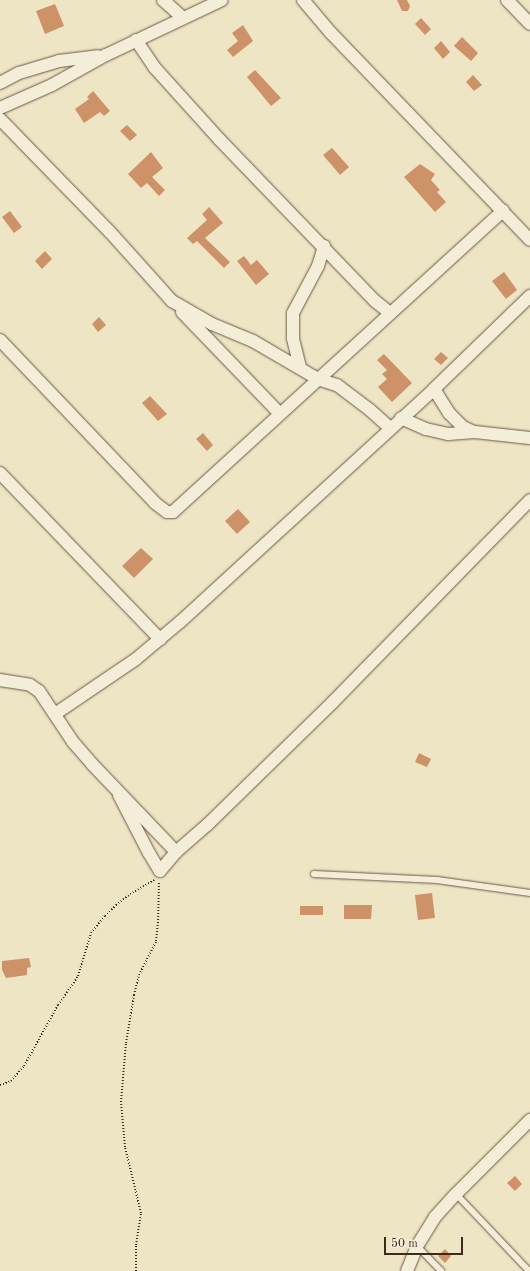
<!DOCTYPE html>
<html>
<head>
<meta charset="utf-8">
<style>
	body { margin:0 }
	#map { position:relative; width:530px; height:1271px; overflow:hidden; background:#eee5c5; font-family:"Old Standard TT",serif }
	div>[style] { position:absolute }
	.building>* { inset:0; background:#ce9269 }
	.path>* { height:2px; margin-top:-1px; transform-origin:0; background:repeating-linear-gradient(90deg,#40281d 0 1px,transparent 0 3px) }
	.roads { filter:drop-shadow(0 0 1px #6c5747) drop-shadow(0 0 1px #6c5747) }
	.lane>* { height:6px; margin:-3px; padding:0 3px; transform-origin:3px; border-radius:3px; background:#f4eed9 }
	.street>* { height:12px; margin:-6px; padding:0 6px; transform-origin:6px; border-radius:6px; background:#f4eed9 }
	span { translate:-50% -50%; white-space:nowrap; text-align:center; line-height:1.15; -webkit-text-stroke:3px #f4eed9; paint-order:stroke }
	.scale { position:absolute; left:384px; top:1237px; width:79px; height:18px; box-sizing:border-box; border:2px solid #40281d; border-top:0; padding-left:5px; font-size:12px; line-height:14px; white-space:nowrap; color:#40281d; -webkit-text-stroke:3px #f4eed9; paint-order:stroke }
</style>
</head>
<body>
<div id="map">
	<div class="building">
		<div style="clip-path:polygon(397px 0,407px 0,410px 6px,408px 11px,402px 11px)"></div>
		<div style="clip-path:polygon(55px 4px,64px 26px,45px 34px,36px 11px)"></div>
		<div style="clip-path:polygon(421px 18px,431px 29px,425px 35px,415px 24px)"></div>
		<div style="clip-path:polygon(243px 25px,253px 41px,233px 57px,227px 50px,238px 41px,232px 33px)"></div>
		<div style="clip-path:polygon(462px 37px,478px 53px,471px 61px,454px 46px)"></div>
		<div style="clip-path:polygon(441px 41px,450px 52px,443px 59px,434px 48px)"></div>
		<div style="clip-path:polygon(255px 70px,281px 98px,271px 106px,247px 77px)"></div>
		<div style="clip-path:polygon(473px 75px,482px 85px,474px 91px,466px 82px)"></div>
		<div style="clip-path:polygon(93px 91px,110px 111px,104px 116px,100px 112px,84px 123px,75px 109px,89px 99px,87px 97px)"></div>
		<div style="clip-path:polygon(127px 125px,137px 135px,130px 141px,120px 131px)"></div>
		<div style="clip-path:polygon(332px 148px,349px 167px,340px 175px,323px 155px)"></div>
		<div style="clip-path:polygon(151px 152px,163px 168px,152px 177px,165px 190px,159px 196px,147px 183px,141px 188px,128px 174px)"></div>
		<div style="clip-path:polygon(420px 164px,435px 174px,431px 180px,440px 190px,437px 192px,446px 202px,435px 212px,404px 177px)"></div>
		<div style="clip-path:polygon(209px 207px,223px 223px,205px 238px,230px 262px,224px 268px,197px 241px,193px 244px,187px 238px,207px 220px,202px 214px)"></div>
		<div style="clip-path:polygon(10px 211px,22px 227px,14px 233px,2px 217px)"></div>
		<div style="clip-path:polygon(45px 251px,52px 259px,42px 269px,35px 261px)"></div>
		<div style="clip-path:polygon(244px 256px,251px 265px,257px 260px,269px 274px,256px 285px,237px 261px)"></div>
		<div style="clip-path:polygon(504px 272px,517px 290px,506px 299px,492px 281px)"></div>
		<div style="clip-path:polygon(99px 317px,106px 325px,98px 332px,92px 324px)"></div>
		<div style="clip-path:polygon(441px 352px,448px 358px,441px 365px,434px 359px)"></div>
		<div style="clip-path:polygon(384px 354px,412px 383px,392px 402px,378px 387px,387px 379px,382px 374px,387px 370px,377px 360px)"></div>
		<div style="clip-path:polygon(150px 396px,167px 414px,158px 421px,142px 403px)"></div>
		<div style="clip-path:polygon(203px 433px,213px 445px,207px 451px,196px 439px)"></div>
		<div style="clip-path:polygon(238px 509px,250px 522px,237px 534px,225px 521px)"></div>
		<div style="clip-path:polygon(141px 548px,153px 559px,134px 578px,122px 566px)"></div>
		<div style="clip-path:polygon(419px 753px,431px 759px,427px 767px,415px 762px)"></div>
		<div style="clip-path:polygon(432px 893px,435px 918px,418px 920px,415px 895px)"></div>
		<div style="clip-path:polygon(344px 905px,372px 905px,371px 919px,344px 919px)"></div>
		<div style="clip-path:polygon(300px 906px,323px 906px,323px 915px,300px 915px)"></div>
		<div style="clip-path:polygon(29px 958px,31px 967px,27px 968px,27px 975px,6px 978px,2px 970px,2px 961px)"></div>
		<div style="clip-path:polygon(515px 1176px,522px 1184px,515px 1191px,507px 1183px)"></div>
		<div style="clip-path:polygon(445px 1249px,451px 1256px,445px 1263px,438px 1256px)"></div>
	</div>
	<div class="path">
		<div style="left:0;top:1085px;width:12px;rotate:-20deg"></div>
		<div style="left:11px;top:1081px;width:20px;rotate:-49deg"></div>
		<div style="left:24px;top:1066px;width:70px;rotate:-60.9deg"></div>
		<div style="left:58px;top:1005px;width:35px;rotate:-55deg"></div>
		<div style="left:78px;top:976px;width:45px;rotate:-73.2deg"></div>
		<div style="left:91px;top:933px;width:22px;rotate:-51deg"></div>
		<div style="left:105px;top:916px;width:16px;rotate:-45deg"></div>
		<div style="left:116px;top:905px;width:18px;rotate:-38deg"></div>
		<div style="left:130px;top:894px;width:28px;rotate:-30deg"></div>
		<div style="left:136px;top:1271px;width:26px;rotate:-90deg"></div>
		<div style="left:136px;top:1245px;width:32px;rotate:-81deg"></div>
		<div style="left:141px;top:1213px;width:68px;rotate:-103.6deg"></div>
		<div style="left:125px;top:1147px;width:45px;rotate:-95.1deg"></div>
		<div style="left:121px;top:1102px;width:59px;rotate:-85.2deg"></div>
		<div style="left:126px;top:1043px;width:49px;rotate:-80.5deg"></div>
		<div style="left:134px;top:995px;width:21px;rotate:-76deg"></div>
		<div style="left:139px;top:975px;width:38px;rotate:-63deg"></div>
		<div style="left:156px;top:941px;width:18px;rotate:-84deg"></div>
		<div style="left:158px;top:923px;width:41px;rotate:-88.6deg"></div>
	</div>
	<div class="roads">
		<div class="lane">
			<div style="left:314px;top:874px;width:123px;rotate:2.8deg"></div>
			<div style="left:437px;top:880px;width:94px;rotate:8deg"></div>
			<div style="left:456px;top:1194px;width:106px;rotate:46.5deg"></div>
			<div style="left:417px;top:1246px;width:35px;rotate:46deg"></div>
		</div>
		<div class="street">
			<div style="left:163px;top:0;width:27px;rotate:42deg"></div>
			<div style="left:303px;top:0;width:43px;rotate:49.7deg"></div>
			<div style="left:331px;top:33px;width:287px;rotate:46.1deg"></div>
			<div style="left:507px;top:0;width:33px;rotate:46deg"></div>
			<div style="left:136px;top:40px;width:34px;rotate:56deg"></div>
			<div style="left:155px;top:68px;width:96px;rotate:48deg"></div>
			<div style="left:219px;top:139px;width:225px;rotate:46.1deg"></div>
			<div style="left:375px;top:301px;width:19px;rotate:39deg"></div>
			<div style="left:0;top:83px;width:21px;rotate:-28deg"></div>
			<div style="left:19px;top:73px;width:42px;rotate:-16.7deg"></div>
			<div style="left:59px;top:61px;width:39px;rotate:-7deg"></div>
			<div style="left:0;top:108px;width:57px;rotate:-23.9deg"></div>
			<div style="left:52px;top:85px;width:62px;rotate:-29.1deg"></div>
			<div style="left:106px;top:55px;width:128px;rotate:-25.4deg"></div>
			<div style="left:0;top:119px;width:158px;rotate:45.8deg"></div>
			<div style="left:110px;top:232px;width:93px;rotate:48.1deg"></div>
			<div style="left:172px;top:301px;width:46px;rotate:29.9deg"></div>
			<div style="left:212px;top:324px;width:44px;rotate:22.5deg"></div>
			<div style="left:253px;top:341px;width:75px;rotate:30.3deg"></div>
			<div style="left:318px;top:379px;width:20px;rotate:18deg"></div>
			<div style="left:337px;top:385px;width:41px;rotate:37.1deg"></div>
			<div style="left:370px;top:410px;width:27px;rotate:42deg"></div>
			<div style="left:182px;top:312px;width:141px;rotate:46.1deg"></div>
			<div style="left:0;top:340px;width:225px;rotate:46.4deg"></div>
			<div style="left:155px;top:503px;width:15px;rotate:37deg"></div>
			<div style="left:167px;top:512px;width:6px"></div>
			<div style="left:173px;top:512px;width:447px;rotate:-42.4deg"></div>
			<div style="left:300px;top:367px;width:30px;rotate:-104deg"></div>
			<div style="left:293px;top:338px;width:25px;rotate:-90deg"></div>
			<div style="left:293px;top:313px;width:53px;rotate:-62deg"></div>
			<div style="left:318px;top:266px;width:21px;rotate:-73deg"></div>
			<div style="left:434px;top:389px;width:28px;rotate:58deg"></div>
			<div style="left:449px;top:413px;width:20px;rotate:45deg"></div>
			<div style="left:463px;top:427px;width:12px;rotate:24deg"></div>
			<div style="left:401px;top:418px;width:27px;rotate:24deg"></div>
			<div style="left:426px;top:429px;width:23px;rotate:13deg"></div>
			<div style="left:448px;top:434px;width:27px;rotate:-4deg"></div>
			<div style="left:475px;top:432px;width:55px;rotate:6.2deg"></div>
			<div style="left:0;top:473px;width:231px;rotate:46.1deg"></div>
			<div style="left:0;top:680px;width:30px;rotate:9deg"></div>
			<div style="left:30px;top:685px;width:11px;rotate:34deg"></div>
			<div style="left:39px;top:691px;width:61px;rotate:56.3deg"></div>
			<div style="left:73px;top:742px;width:29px;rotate:49deg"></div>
			<div style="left:92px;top:764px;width:122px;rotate:46.3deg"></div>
			<div style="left:55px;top:714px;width:98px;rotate:-34.2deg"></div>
			<div style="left:136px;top:659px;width:57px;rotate:-40.1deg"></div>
			<div style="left:180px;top:622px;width:345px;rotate:-42.5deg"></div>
			<div style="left:434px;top:389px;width:134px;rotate:-44.1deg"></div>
			<div style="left:119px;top:795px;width:65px;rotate:62.7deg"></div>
			<div style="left:149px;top:853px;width:21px;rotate:59deg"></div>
			<div style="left:160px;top:871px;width:25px;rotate:-50deg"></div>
			<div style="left:176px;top:852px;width:41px;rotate:-41.1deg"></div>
			<div style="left:207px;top:825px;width:176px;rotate:-44.3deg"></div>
			<div style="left:333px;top:702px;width:282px;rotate:-45.7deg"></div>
			<div style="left:407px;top:1271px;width:27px;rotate:-68deg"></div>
			<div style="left:417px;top:1246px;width:34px;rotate:-58deg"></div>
			<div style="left:435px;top:1217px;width:31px;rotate:-48deg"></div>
			<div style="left:456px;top:1194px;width:105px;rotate:-45deg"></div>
		</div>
	</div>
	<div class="scale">50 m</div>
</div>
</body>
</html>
